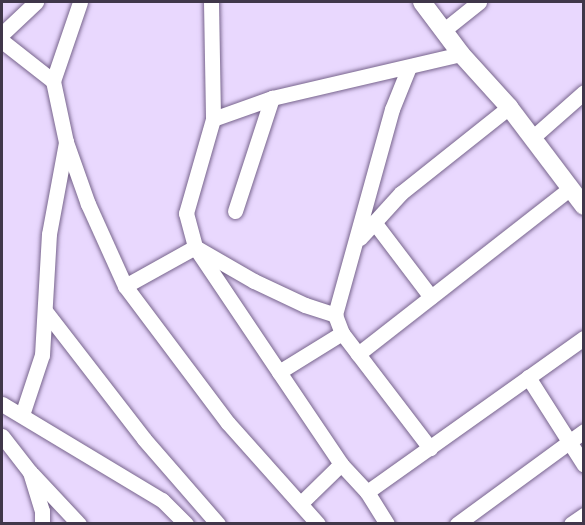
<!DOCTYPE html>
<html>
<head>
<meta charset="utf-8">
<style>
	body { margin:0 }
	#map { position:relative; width:585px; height:525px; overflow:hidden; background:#e9d8fe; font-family:Figtree,sans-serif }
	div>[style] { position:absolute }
	.roads { filter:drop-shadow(0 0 2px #77648c) drop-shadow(0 0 2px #77648c) }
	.minor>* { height:15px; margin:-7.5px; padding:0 7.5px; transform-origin:7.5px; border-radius:7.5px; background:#fff }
	.tertiary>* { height:18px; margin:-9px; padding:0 9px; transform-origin:9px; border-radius:9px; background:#fff }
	span { translate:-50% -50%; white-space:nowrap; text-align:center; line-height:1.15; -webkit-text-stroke:5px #fff; paint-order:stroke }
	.frame { position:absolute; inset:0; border:3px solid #40374a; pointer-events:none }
</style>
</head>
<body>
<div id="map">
	<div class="roads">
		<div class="minor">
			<div style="left:211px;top:2px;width:117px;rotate:89deg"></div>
			<div style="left:213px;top:119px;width:98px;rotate:106deg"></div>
			<div style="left:186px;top:213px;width:35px;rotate:75deg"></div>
			<div style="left:195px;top:247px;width:68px;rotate:30deg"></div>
			<div style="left:254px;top:281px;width:56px;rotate:25.2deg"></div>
			<div style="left:305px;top:305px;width:32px;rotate:18deg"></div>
			<div style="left:444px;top:30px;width:45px;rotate:-38.7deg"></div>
			<div style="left:2px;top:34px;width:47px;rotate:-43.3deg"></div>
			<div style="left:2px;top:41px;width:65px;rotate:38.1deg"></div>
			<div style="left:53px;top:81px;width:62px;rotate:78deg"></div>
			<div style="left:66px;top:142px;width:66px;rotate:70.5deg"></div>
			<div style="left:88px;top:204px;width:90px;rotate:65.7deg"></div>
			<div style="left:125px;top:286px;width:171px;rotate:53.1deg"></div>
			<div style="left:228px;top:423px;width:135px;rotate:48.3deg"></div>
			<div style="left:409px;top:67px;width:45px;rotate:112deg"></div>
			<div style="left:392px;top:109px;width:214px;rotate:105.5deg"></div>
			<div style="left:335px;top:315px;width:19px;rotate:69deg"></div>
			<div style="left:342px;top:333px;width:145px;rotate:52.6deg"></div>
			<div style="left:53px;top:81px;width:83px;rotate:-71.1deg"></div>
			<div style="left:213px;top:119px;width:63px;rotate:-19.6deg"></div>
			<div style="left:272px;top:98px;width:194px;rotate:-13.1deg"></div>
			<div style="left:532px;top:138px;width:69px;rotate:-41.5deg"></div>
			<div style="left:235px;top:211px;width:119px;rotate:-71.9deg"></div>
			<div style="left:374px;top:222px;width:94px;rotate:52.8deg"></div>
			<div style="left:360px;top:238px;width:61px;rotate:-47.7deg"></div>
			<div style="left:401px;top:193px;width:138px;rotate:-38.5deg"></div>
			<div style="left:125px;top:286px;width:80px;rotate:-29.1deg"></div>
			<div style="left:195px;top:247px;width:151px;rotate:56.1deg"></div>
			<div style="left:46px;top:312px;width:160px;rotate:52.3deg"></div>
			<div style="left:144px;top:439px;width:113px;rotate:49deg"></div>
			<div style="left:342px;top:333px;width:74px;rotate:148.2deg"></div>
			<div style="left:279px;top:372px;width:111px;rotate:56deg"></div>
			<div style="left:341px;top:464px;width:38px;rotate:47deg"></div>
			<div style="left:358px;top:354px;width:268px;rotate:-38deg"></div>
			<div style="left:528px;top:377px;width:104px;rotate:57.5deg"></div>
			<div style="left:2px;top:404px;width:187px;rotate:31deg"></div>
			<div style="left:162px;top:500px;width:34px;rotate:45deg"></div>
			<div style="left:22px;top:415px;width:63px;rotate:-71.6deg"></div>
			<div style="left:42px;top:355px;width:121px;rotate:-86.7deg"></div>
			<div style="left:49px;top:234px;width:94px;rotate:-79.5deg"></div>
			<div style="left:2px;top:436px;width:46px;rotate:52.1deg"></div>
			<div style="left:30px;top:472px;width:41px;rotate:72.9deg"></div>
			<div style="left:42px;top:511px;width:13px;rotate:90deg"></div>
			<div style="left:32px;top:474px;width:69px;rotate:46.8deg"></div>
			<div style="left:301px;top:503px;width:56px;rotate:-44.3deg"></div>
			<div style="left:387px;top:524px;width:38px;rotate:-122deg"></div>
			<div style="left:367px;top:492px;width:266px;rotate:-35.4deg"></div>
			<div style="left:457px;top:524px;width:157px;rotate:-36.2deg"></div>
			<div style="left:571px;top:524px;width:16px;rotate:-35deg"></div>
		</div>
		<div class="tertiary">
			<div style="left:422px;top:2px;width:65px;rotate:53.1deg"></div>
			<div style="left:461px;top:54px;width:72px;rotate:47.8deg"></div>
			<div style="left:509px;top:107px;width:124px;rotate:52.9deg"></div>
		</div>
	</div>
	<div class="frame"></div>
</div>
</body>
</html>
